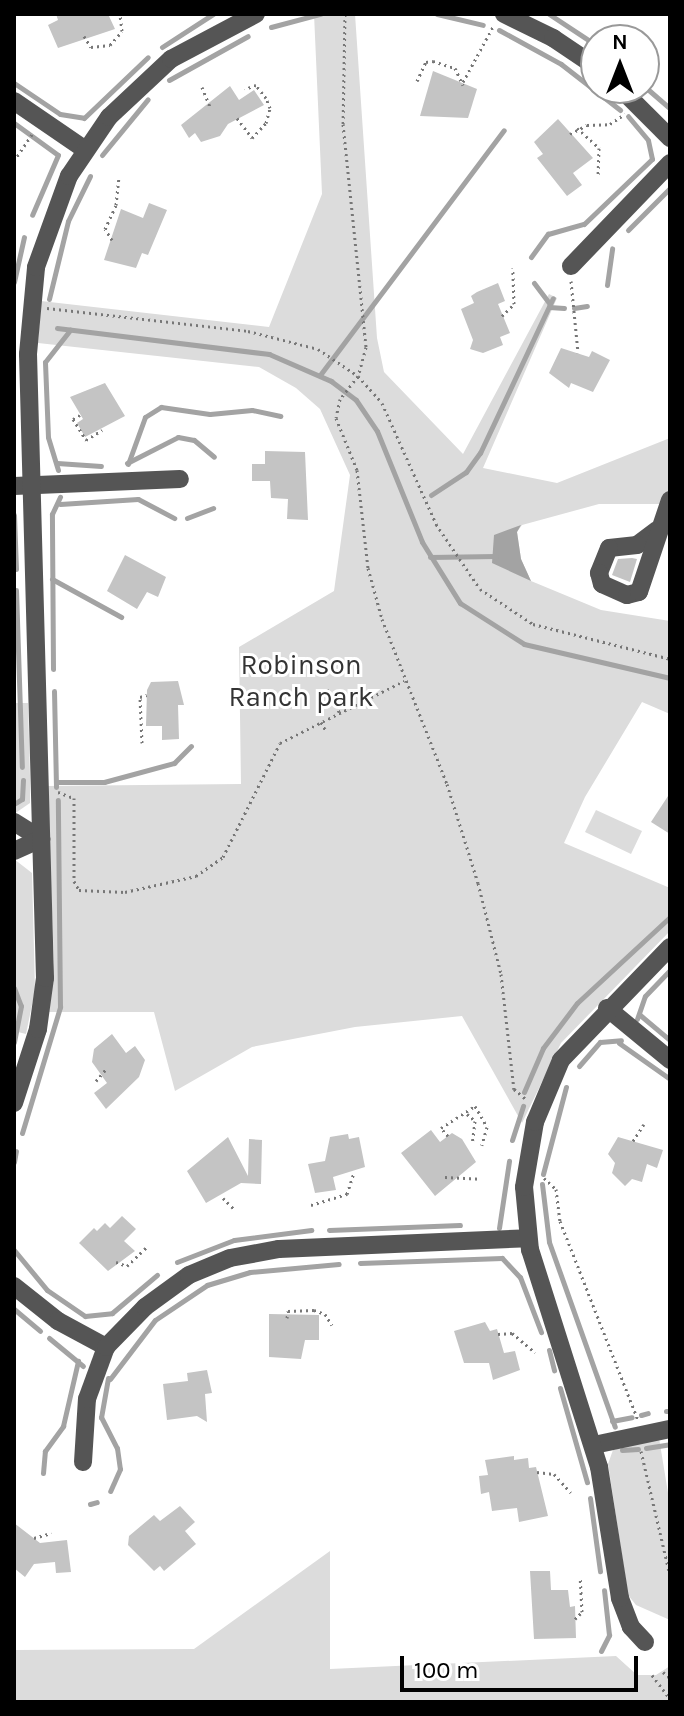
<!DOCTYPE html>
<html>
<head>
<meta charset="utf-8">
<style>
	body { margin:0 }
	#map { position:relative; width:684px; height:1716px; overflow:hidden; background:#fff; font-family:Karla,sans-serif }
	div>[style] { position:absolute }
	.green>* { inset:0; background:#dcdcdc }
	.water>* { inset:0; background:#a3a3a3 }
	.stream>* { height:5px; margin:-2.5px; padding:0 2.5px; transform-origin:2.5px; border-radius:2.5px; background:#a3a3a3 }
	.building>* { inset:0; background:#c4c4c4 }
	.path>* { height:3px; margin-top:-1.5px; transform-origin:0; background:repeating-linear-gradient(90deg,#777 0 2px,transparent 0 6px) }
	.minor>* { height:18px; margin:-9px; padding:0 9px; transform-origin:9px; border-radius:9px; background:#555 }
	span { translate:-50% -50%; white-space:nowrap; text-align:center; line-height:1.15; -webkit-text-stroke:6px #fff; paint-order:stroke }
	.park-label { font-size:28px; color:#333 }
	.frame { position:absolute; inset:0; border:16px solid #000; pointer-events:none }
	.north { position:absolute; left:580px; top:24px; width:80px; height:80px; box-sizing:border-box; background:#fff; border:2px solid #999; border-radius:50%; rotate:0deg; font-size:22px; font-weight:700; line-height:32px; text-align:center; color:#000 }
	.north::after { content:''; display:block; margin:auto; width:28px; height:36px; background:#000; clip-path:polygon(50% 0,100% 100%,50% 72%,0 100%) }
	.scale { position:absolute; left:400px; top:1656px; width:238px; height:36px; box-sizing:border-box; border:4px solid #000; border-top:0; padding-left:10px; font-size:24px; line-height:28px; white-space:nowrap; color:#000; -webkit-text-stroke:6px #fff; paint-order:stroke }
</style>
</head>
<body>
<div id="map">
	<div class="green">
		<div style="clip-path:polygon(314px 14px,355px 14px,377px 338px,384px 372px,463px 454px,549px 294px,557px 298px,483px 468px,557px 483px,670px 438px,670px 504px,599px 504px,522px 525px,517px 532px,521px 559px,531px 581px,601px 610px,670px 621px,670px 714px,642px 702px,585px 797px,564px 843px,670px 888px,670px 931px,561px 1043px,522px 1123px,462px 1016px,355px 1027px,252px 1047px,175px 1091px,154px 1012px,49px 1012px,54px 963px,47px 786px,241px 784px,239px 647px,334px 591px,350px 475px,320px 409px,296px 388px,259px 367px,38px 343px,41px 301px,269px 327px,322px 194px)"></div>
		<div style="clip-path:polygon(14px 703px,28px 703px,30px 777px,30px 803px,14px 814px)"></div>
		<div style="clip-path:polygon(596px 810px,642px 831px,631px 854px,585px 832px)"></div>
		<div style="clip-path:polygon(14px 859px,32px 873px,35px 990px,26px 1034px,14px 1031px)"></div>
		<div style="clip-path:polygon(659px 1438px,670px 1505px,670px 1620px,636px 1605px,628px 1595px,608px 1464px,613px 1450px)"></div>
		<div style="clip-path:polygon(330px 1551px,330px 1669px,616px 1656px,637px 1675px,656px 1675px,670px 1666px,670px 1702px,14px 1702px,14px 1650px,194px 1649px)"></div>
	</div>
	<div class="water">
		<div style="clip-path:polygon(521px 525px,517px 532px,521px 559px,531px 581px,492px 563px,494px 535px)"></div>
	</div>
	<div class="stream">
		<div style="left:437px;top:14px;width:47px;rotate:13.4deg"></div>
		<div style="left:549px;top:14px;width:56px;rotate:33.4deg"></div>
		<div style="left:271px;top:27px;width:51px;rotate:-14.9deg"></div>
		<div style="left:499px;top:30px;width:71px;rotate:28.7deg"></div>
		<div style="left:561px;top:64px;width:75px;rotate:37.9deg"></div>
		<div style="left:162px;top:47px;width:61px;rotate:-32.9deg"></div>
		<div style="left:169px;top:80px;width:90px;rotate:-29.1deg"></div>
		<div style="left:14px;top:83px;width:55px;rotate:34deg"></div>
		<div style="left:60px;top:114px;width:24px;rotate:9deg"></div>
		<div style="left:84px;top:118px;width:88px;rotate:-43.6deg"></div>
		<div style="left:644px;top:86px;width:35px;rotate:41deg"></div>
		<div style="left:14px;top:123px;width:54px;rotate:36deg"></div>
		<div style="left:58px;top:155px;width:65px;rotate:113.4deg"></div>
		<div style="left:102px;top:155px;width:72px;rotate:-50.6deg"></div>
		<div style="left:628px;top:230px;width:59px;rotate:-45deg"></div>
		<div style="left:531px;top:257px;width:29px;rotate:-54deg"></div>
		<div style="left:548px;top:234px;width:37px;rotate:-16deg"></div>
		<div style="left:584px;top:224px;width:94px;rotate:-43.7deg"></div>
		<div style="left:652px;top:159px;width:19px;rotate:-102deg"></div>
		<div style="left:648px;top:140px;width:31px;rotate:-130deg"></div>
		<div style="left:14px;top:282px;width:46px;rotate:-77.5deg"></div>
		<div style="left:534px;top:283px;width:26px;rotate:53deg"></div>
		<div style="left:607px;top:285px;width:37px;rotate:-82deg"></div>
		<div style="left:49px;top:299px;width:80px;rotate:-76.3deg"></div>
		<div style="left:68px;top:221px;width:50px;rotate:-63.9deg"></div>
		<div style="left:549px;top:307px;width:15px;rotate:4deg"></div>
		<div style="left:574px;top:308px;width:13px;rotate:-9deg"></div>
		<div style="left:57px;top:328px;width:214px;rotate:7deg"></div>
		<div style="left:269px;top:354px;width:68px;rotate:23.5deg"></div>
		<div style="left:331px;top:381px;width:31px;rotate:37deg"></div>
		<div style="left:356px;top:400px;width:37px;rotate:56deg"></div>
		<div style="left:377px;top:431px;width:120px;rotate:67.9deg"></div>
		<div style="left:422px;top:542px;width:72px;rotate:58.1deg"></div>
		<div style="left:460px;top:603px;width:76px;rotate:32.6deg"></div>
		<div style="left:524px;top:644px;width:150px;rotate:13.1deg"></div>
		<div style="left:320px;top:375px;width:306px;rotate:-53.1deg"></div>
		<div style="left:57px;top:463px;width:44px;rotate:3.9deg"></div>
		<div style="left:127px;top:463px;width:57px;rotate:-27deg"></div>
		<div style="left:178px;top:437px;width:16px;rotate:11deg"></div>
		<div style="left:194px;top:440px;width:26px;rotate:40deg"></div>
		<div style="left:128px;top:464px;width:50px;rotate:-70.1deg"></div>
		<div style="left:145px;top:417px;width:19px;rotate:-32deg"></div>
		<div style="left:161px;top:407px;width:49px;rotate:8.1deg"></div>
		<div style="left:210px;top:414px;width:42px;rotate:-5.4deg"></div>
		<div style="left:252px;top:410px;width:29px;rotate:12deg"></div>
		<div style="left:58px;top:470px;width:34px;rotate:-107deg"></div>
		<div style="left:48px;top:437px;width:75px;rotate:-92.3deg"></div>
		<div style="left:45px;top:362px;width:41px;rotate:-52deg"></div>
		<div style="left:431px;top:495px;width:42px;rotate:-33.3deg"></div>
		<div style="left:466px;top:472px;width:24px;rotate:-54deg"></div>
		<div style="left:480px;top:453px;width:171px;rotate:-64.8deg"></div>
		<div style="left:60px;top:504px;width:78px;rotate:-3.7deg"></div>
		<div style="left:138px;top:499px;width:41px;rotate:27.8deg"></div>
		<div style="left:14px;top:515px;width:54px;rotate:87.9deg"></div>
		<div style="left:187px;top:518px;width:28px;rotate:-21deg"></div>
		<div style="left:430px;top:557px;width:66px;rotate:-0.9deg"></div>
		<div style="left:52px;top:579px;width:79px;rotate:28.8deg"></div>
		<div style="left:16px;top:590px;width:177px;rotate:88.1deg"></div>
		<div style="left:53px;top:669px;width:155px;rotate:-90.4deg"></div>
		<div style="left:52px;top:514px;width:19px;rotate:-65deg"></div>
		<div style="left:54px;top:691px;width:96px;rotate:88.8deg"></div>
		<div style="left:56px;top:782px;width:48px"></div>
		<div style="left:104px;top:782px;width:73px;rotate:-15.2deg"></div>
		<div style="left:174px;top:763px;width:24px;rotate:-45deg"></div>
		<div style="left:14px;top:804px;width:9px;rotate:-32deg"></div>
		<div style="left:22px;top:799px;width:19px;rotate:-87deg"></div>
		<div style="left:14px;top:988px;width:19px;rotate:69deg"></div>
		<div style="left:21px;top:1006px;width:37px;rotate:101deg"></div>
		<div style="left:640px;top:1015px;width:39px;rotate:40deg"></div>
		<div style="left:637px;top:1019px;width:24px;rotate:-71deg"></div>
		<div style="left:645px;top:996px;width:36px;rotate:-46deg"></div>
		<div style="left:619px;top:1043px;width:62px;rotate:35.2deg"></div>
		<div style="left:579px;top:1066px;width:32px;rotate:-49deg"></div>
		<div style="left:600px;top:1042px;width:21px;rotate:-5deg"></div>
		<div style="left:524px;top:1092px;width:48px;rotate:-66.6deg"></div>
		<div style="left:543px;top:1048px;width:56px;rotate:-52.9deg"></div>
		<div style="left:577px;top:1003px;width:127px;rotate:-42.8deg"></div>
		<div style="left:22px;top:1133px;width:132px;rotate:-73.2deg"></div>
		<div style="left:60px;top:1007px;width:207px;rotate:-90.6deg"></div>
		<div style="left:512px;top:1140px;width:36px;rotate:-72deg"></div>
		<div style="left:14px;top:1162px;width:11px;rotate:-80deg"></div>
		<div style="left:543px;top:1174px;width:90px;rotate:-75.2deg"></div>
		<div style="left:542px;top:1184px;width:58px;rotate:83.1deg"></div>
		<div style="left:549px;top:1242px;width:196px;rotate:70.4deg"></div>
		<div style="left:499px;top:1228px;width:68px;rotate:-81.5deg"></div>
		<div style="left:329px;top:1230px;width:131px;rotate:-2.2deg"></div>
		<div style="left:14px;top:1250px;width:52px;rotate:50.5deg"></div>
		<div style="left:47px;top:1290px;width:46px;rotate:34.4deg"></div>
		<div style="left:85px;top:1316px;width:27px;rotate:-6deg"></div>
		<div style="left:112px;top:1313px;width:59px;rotate:-40.2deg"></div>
		<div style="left:177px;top:1262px;width:61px;rotate:-21.1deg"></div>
		<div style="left:234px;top:1240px;width:78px;rotate:-7.4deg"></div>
		<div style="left:360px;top:1263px;width:142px;rotate:-2deg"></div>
		<div style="left:502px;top:1258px;width:26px;rotate:47deg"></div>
		<div style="left:520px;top:1277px;width:59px;rotate:69.1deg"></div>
		<div style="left:14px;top:1309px;width:34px;rotate:40deg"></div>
		<div style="left:49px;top:1338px;width:44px;rotate:39.5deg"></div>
		<div style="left:549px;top:1350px;width:21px;rotate:76deg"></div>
		<div style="left:108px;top:1378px;width:40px;rotate:100deg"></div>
		<div style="left:101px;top:1417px;width:35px;rotate:63deg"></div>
		<div style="left:117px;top:1448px;width:21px;rotate:82deg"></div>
		<div style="left:120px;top:1469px;width:24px;rotate:114deg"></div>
		<div style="left:110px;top:1379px;width:74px;rotate:-52.7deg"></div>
		<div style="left:155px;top:1320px;width:63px;rotate:-33.9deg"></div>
		<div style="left:207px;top:1285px;width:45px;rotate:-16.8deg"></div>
		<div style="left:250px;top:1272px;width:89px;rotate:-5.1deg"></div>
		<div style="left:560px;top:1388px;width:98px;rotate:74deg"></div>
		<div style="left:666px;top:1411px;width:4px"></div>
		<div style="left:641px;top:1415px;width:7px;rotate:-16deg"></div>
		<div style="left:612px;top:1421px;width:20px;rotate:-11deg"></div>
		<div style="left:646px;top:1448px;width:24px;rotate:-9deg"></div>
		<div style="left:622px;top:1450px;width:16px;rotate:-4deg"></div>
		<div style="left:43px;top:1473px;width:22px;rotate:-85deg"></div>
		<div style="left:45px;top:1451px;width:31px;rotate:-54deg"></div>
		<div style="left:63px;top:1426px;width:67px;rotate:-77deg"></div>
		<div style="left:590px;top:1498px;width:74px;rotate:82.2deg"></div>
		<div style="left:90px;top:1504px;width:7px;rotate:-16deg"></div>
		<div style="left:601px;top:1651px;width:18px;rotate:-63deg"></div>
		<div style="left:609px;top:1635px;width:45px;rotate:-96.3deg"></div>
	</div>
	<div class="building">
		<div style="clip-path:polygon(56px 14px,108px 14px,115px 29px,58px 48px,48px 25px,58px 20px)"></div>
		<div style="clip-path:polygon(433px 71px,477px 89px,468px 118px,420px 116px)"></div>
		<div style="clip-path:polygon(230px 86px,239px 100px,254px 90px,264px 105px,228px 124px,220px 136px,201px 142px,195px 133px,189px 138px,181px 125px)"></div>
		<div style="clip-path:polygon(558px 119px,593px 158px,573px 173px,582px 185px,567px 196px,537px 158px,543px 154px,534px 142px)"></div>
		<div style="clip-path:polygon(149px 203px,167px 210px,148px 255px,142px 253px,136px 268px,104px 260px,121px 209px,143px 218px)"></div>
		<div style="clip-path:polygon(498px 283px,505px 301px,498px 304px,510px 333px,500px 337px,503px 345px,483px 353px,470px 349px,473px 340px,461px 309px,474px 303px,471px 296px,477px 292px)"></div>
		<div style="clip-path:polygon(561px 348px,589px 357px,592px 351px,610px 360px,593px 392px,571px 383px,569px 388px,549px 373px)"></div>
		<div style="clip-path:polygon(105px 383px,125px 416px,85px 437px,77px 423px,83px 419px,70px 397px)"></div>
		<div style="clip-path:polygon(265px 451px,305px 452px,308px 520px,287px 519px,288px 499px,271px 498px,270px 481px,252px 481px,252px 464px,265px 464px)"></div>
		<div style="clip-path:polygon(125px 555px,166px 577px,158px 597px,147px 592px,137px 609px,107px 591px)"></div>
		<div style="clip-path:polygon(632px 558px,637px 559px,630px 582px,612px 575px,618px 559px)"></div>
		<div style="clip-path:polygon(178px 681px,184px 705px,178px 705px,179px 739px,162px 740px,162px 726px,146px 726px,147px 690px,151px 682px)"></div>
		<div style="clip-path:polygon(670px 793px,670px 834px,651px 822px)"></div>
		<div style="clip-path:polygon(112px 1034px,126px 1053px,135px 1046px,145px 1060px,139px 1077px,106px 1109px,94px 1093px,107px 1083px,92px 1062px,94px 1049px)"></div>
		<div style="clip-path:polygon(431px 1130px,440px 1142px,452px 1133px,462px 1139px,476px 1162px,435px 1196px,401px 1153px)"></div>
		<div style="clip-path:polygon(348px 1134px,349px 1139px,359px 1137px,365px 1167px,333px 1177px,336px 1190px,315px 1193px,308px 1164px,325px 1161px,330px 1137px)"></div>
		<div style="clip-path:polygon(228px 1137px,248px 1176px,249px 1139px,262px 1140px,261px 1184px,241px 1183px,206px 1203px,187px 1171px)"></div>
		<div style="clip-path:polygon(618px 1137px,663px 1150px,657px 1168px,647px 1164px,642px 1182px,632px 1179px,625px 1186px,612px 1173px,615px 1163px,608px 1154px)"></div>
		<div style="clip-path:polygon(122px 1216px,136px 1229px,124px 1241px,135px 1251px,108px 1271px,79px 1243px,94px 1228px,97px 1231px,105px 1223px,110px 1228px)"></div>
		<div style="clip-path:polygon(269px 1314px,319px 1315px,319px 1340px,305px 1340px,301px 1359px,269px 1357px)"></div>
		<div style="clip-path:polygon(485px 1322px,490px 1331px,497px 1329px,504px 1353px,515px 1351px,520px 1370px,493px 1380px,489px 1363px,464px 1363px,454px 1331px)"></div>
		<div style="clip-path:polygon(207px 1370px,212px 1393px,205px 1394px,207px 1422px,197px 1416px,167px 1420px,163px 1384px,188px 1381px,187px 1373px)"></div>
		<div style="clip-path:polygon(514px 1456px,514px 1460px,528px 1458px,529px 1468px,536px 1467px,548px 1516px,519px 1522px,517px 1508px,492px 1511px,489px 1492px,481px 1494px,479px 1476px,488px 1475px,485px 1460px)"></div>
		<div style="clip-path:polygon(180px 1506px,195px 1522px,185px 1531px,196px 1544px,164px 1571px,160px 1566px,154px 1571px,128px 1545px,129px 1536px,154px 1515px,160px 1521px)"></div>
		<div style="clip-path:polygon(14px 1523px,40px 1543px,67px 1540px,71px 1572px,56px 1573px,55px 1562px,34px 1564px,25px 1577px,14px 1568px)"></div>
		<div style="clip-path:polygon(530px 1571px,550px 1571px,551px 1590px,568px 1590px,570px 1607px,575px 1606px,576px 1638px,534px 1639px)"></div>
	</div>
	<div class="path">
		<div style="left:345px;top:14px;width:110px;rotate:91deg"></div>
		<div style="left:343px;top:124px;width:224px;rotate:84.1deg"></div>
		<div style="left:366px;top:347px;width:30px;rotate:105deg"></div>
		<div style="left:358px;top:376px;width:29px;rotate:128deg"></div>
		<div style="left:340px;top:399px;width:19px;rotate:102deg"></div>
		<div style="left:336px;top:418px;width:56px;rotate:68deg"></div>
		<div style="left:357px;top:470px;width:99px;rotate:83.6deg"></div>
		<div style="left:368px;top:568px;width:53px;rotate:74.6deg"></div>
		<div style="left:382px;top:619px;width:177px;rotate:68.5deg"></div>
		<div style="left:447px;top:784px;width:104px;rotate:72.6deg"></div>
		<div style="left:478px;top:883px;width:94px;rotate:75.8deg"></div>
		<div style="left:501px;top:974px;width:116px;rotate:83.6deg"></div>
		<div style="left:514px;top:1089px;width:16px;rotate:40deg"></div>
		<div style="left:84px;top:36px;width:13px;rotate:58deg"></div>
		<div style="left:91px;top:47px;width:19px;rotate:-6deg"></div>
		<div style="left:110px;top:45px;width:18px;rotate:-49deg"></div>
		<div style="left:122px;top:31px;width:17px;rotate:-97deg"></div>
		<div style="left:417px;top:81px;width:21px;rotate:-65deg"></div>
		<div style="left:426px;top:62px;width:7px;rotate:-8deg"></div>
		<div style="left:433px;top:61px;width:23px;rotate:18deg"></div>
		<div style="left:455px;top:68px;width:19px;rotate:65deg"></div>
		<div style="left:463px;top:82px;width:65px;rotate:-61.5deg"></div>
		<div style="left:202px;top:87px;width:22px;rotate:68deg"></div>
		<div style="left:237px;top:118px;width:25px;rotate:53deg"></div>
		<div style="left:252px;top:138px;width:21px;rotate:-47deg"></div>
		<div style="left:266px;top:123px;width:16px;rotate:-75deg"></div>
		<div style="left:270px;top:108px;width:11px;rotate:-112deg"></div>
		<div style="left:266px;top:98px;width:16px;rotate:-128deg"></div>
		<div style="left:256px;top:85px;width:12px;rotate:160deg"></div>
		<div style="left:577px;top:128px;width:30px;rotate:42deg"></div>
		<div style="left:599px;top:148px;width:29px;rotate:92deg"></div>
		<div style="left:570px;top:134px;width:19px;rotate:-28deg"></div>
		<div style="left:587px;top:125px;width:23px;rotate:-2deg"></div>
		<div style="left:610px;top:124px;width:18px;rotate:-34deg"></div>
		<div style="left:14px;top:161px;width:34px;rotate:-56deg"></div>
		<div style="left:112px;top:240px;width:13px;rotate:-122deg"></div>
		<div style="left:105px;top:229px;width:26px;rotate:-65deg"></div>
		<div style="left:116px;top:205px;width:28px;rotate:-84deg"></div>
		<div style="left:571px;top:281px;width:72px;rotate:84.4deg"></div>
		<div style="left:47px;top:308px;width:202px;rotate:6.5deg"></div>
		<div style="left:248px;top:331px;width:72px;rotate:14.4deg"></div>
		<div style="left:318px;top:349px;width:48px;rotate:34deg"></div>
		<div style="left:358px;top:376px;width:36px;rotate:48deg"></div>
		<div style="left:382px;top:403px;width:133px;rotate:65.9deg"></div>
		<div style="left:436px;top:524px;width:78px;rotate:55.9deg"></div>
		<div style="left:480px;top:589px;width:64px;rotate:33.4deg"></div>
		<div style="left:533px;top:624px;width:141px;rotate:14.3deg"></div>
		<div style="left:502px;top:316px;width:17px;rotate:-45deg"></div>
		<div style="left:514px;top:304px;width:36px;rotate:-92deg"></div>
		<div style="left:80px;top:415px;width:8px;rotate:150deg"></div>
		<div style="left:73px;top:419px;width:25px;rotate:58deg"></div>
		<div style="left:86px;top:440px;width:19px;rotate:-32deg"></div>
		<div style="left:327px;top:689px;width:27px;rotate:62deg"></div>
		<div style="left:321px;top:722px;width:10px;rotate:61deg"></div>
		<div style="left:142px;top:743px;width:46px;rotate:-92.5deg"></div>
		<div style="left:140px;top:697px;width:7px;rotate:-16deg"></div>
		<div style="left:58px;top:792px;width:17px;rotate:21deg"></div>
		<div style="left:74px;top:798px;width:83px;rotate:90deg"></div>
		<div style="left:74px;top:881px;width:10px;rotate:61deg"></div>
		<div style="left:79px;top:890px;width:46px;rotate:2.5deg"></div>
		<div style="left:125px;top:892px;width:73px;rotate:-12.7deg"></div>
		<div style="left:196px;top:876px;width:33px;rotate:-35deg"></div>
		<div style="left:223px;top:857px;width:127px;rotate:-63.4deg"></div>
		<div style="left:280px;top:743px;width:139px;rotate:-26.6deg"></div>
		<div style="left:96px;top:1081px;width:16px;rotate:-50deg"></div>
		<div style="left:467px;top:1114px;width:11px;rotate:41deg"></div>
		<div style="left:475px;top:1121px;width:23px;rotate:97deg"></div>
		<div style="left:448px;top:1136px;width:11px;rotate:-131deg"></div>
		<div style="left:441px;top:1128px;width:40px;rotate:-32.9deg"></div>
		<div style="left:475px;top:1106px;width:24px;rotate:60deg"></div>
		<div style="left:487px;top:1127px;width:19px;rotate:106deg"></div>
		<div style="left:633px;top:1141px;width:20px;rotate:-57deg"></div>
		<div style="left:445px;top:1177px;width:35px;rotate:3deg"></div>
		<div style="left:544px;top:1178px;width:16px;rotate:43deg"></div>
		<div style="left:556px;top:1189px;width:32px;rotate:83deg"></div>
		<div style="left:560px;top:1221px;width:214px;rotate:68.6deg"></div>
		<div style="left:223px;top:1198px;width:17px;rotate:45deg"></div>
		<div style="left:311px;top:1205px;width:38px;rotate:-17deg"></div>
		<div style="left:347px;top:1194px;width:22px;rotate:-72deg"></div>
		<div style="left:116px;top:1262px;width:12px;rotate:20deg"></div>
		<div style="left:127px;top:1266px;width:29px;rotate:-44deg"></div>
		<div style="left:287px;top:1318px;width:7px;rotate:-82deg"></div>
		<div style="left:288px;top:1311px;width:26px;rotate:-2deg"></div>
		<div style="left:314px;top:1310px;width:12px;rotate:20deg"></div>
		<div style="left:325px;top:1314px;width:13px;rotate:58deg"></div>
		<div style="left:498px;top:1334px;width:14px;rotate:-4deg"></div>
		<div style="left:512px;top:1333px;width:30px;rotate:40deg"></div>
		<div style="left:641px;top:1451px;width:128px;rotate:76.9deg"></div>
		<div style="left:537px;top:1472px;width:17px;rotate:7deg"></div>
		<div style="left:554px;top:1474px;width:25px;rotate:48deg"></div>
		<div style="left:34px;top:1538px;width:18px;rotate:-16deg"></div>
		<div style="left:575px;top:1619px;width:10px;rotate:-45deg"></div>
		<div style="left:582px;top:1612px;width:33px;rotate:-93deg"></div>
		<div style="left:663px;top:1672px;width:9px;rotate:41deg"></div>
		<div style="left:652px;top:1675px;width:30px;rotate:53deg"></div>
	</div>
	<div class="minor">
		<div style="left:504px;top:14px;width:55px;rotate:26.1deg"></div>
		<div style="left:553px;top:38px;width:52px;rotate:34deg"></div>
		<div style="left:620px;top:88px;width:71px;rotate:45deg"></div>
		<div style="left:14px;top:101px;width:85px;rotate:34.4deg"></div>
		<div style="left:571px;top:266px;width:143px;rotate:-46.1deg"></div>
		<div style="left:14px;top:486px;width:166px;rotate:-2.4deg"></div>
		<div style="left:657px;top:530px;width:25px;rotate:143deg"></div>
		<div style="left:637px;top:545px;width:28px;rotate:174deg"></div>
		<div style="left:609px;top:548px;width:27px;rotate:112deg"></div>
		<div style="left:599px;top:573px;width:11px;rotate:75deg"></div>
		<div style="left:602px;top:584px;width:27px;rotate:24deg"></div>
		<div style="left:627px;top:595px;width:12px;rotate:-14deg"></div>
		<div style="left:639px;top:592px;width:97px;rotate:-71.4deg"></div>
		<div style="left:14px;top:822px;width:32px;rotate:32deg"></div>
		<div style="left:14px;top:851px;width:30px;rotate:-24deg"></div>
		<div style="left:607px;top:1008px;width:82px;rotate:39.5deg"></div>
		<div style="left:14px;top:1103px;width:78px;rotate:-72deg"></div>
		<div style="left:38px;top:1029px;width:51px;rotate:-82.2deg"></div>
		<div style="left:45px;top:978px;width:624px;rotate:-91.56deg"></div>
		<div style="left:28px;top:354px;width:87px;rotate:-84.7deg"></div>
		<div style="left:36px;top:267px;width:97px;rotate:-70.1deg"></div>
		<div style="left:69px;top:176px;width:71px;rotate:-55.9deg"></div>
		<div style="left:109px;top:117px;width:85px;rotate:-43.1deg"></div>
		<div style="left:171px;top:59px;width:96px;rotate:-27.9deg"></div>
		<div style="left:14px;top:1286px;width:56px;rotate:38.5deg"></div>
		<div style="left:58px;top:1321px;width:55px;rotate:28.4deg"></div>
		<div style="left:594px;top:1445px;width:78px;rotate:-11.9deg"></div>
		<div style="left:83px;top:1462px;width:63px;rotate:-86.4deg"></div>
		<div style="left:87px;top:1399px;width:55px;rotate:-69.9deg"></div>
		<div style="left:106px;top:1347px;width:56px;rotate:-45.7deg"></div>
		<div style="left:145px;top:1307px;width:54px;rotate:-36deg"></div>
		<div style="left:189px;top:1275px;width:44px;rotate:-22.5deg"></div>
		<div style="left:230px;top:1258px;width:50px;rotate:-10.4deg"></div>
		<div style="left:279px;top:1249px;width:249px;rotate:-2.5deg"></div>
		<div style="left:645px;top:1642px;width:21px;rotate:-133deg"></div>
		<div style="left:631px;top:1627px;width:31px;rotate:-111deg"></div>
		<div style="left:620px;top:1598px;width:133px;rotate:-99.1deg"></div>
		<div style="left:599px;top:1467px;width:228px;rotate:-107.6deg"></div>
		<div style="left:530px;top:1250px;width:63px;rotate:-95.4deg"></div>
		<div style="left:524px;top:1187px;width:66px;rotate:-80.4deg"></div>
		<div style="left:535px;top:1122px;width:67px;rotate:-67.2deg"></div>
		<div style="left:561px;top:1060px;width:157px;rotate:-46deg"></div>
	</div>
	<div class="park-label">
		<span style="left:301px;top:681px">Robinson<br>Ranch park</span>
	</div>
	<div class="frame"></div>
	<div class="north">N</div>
	<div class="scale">100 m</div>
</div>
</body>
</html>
